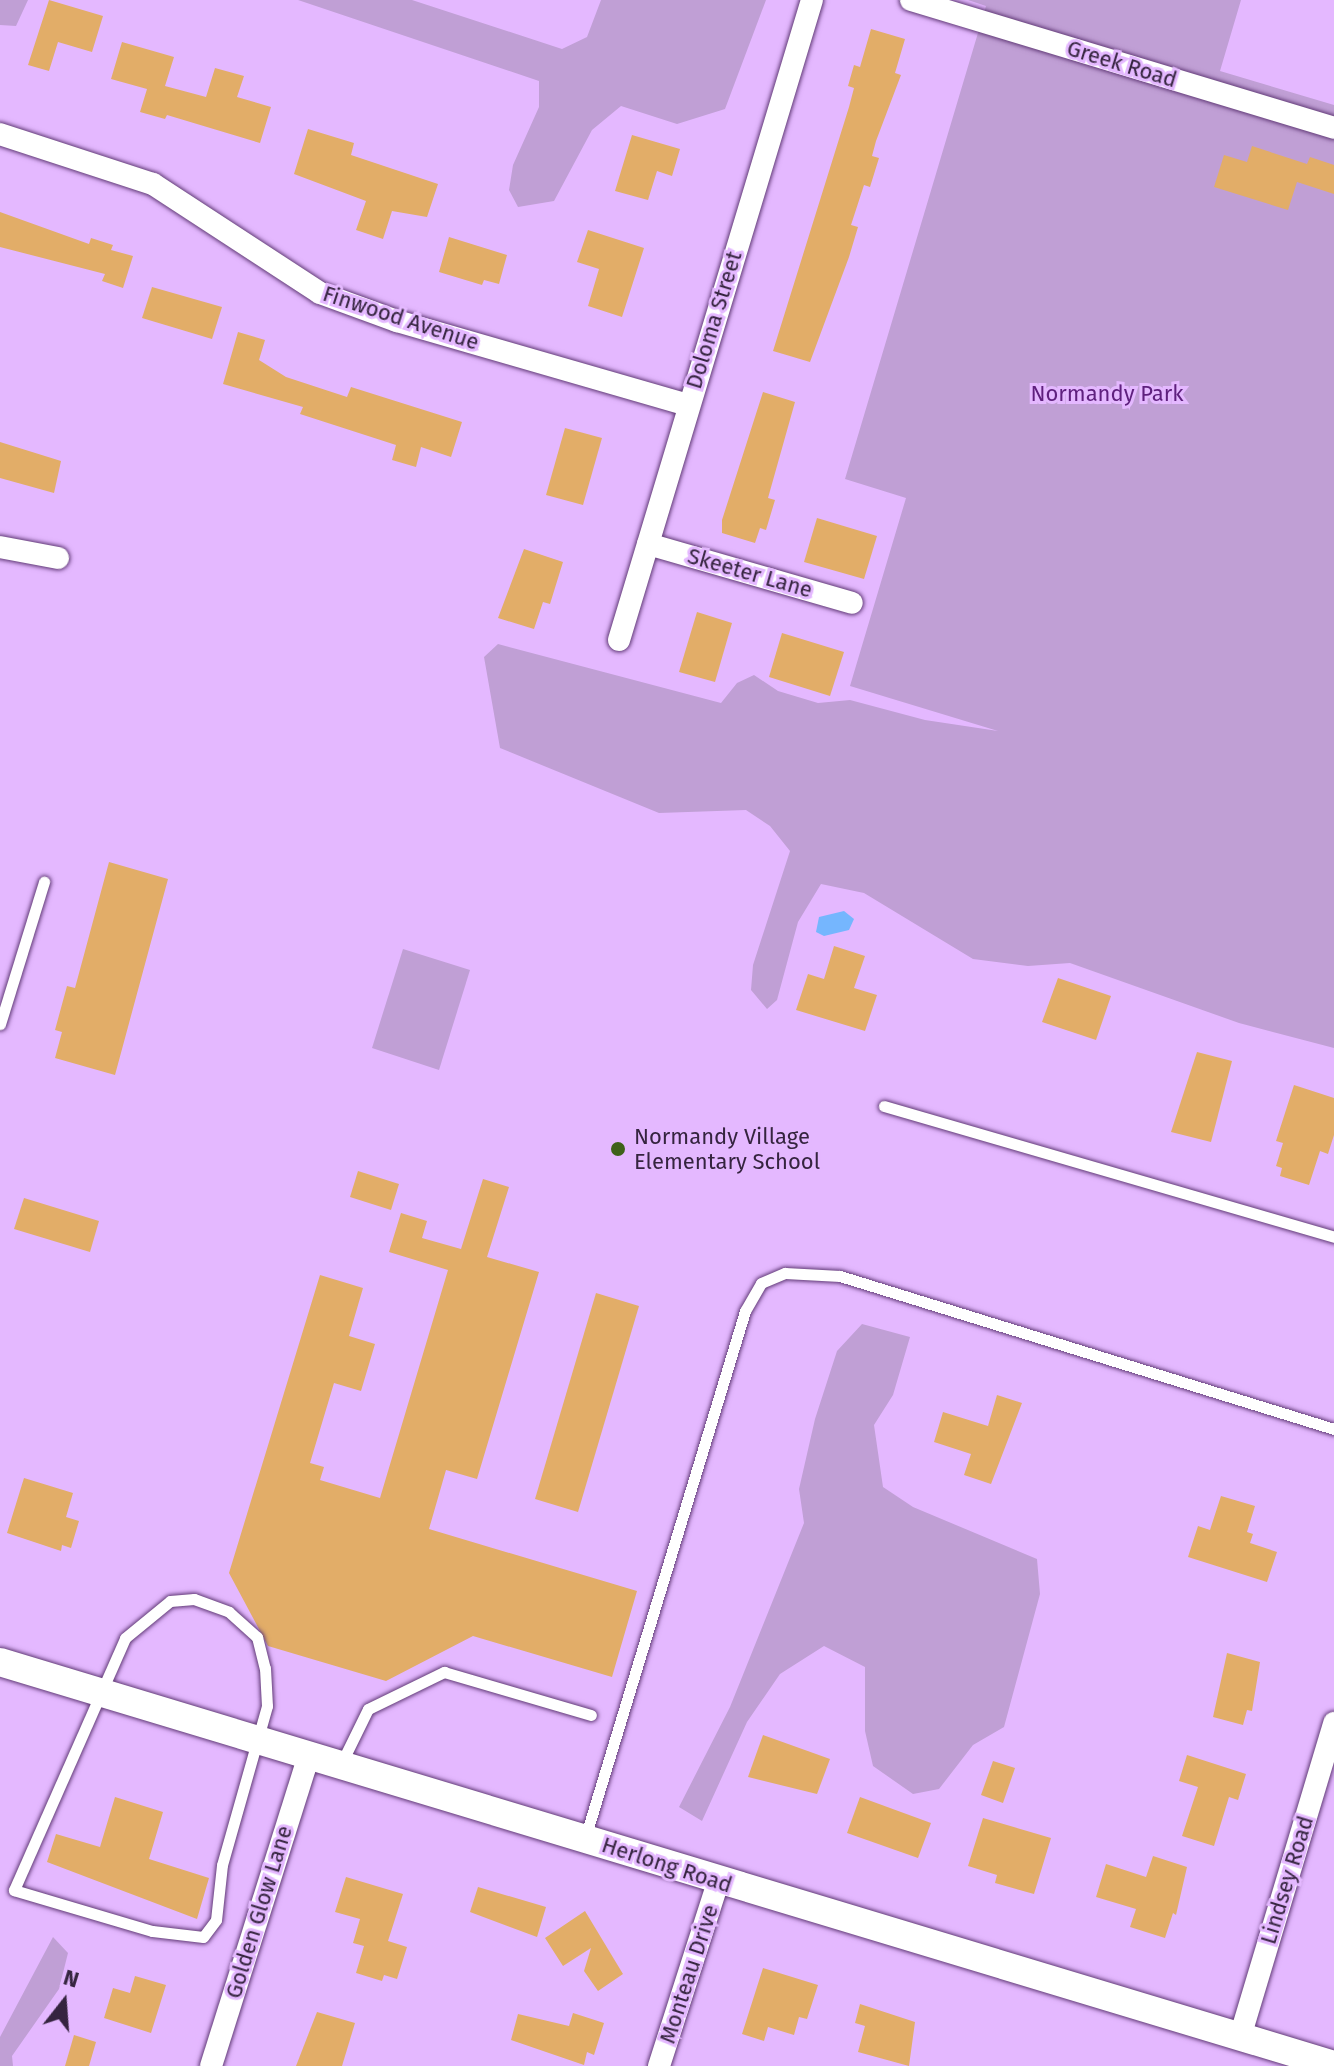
<!DOCTYPE html>
<html>
<head>
<meta charset="utf-8">
<style>
	body { margin:0 }
	#map { position:relative; width:1334px; height:2066px; overflow:hidden; background:#e4b8ff; font-family:"Fira Sans",sans-serif }
	div>[style] { position:absolute }
	.green>* { inset:0; background:#c09fd5 }
	.water>* { inset:0; background:#75b6fe }
	.building>* { inset:0; background:#e2ad68 }
	.roads { filter:drop-shadow(0 0 2px #623b78) drop-shadow(0 0 2px #623b78) }
	.service>* { height:11px; margin:-5.5px; padding:0 5.5px; transform-origin:5.5px; border-radius:5.5px; background:#fff }
	.minor>* { height:22px; margin:-11px; padding:0 11px; transform-origin:11px; border-radius:11px; background:#fff }
	.tertiary>* { height:28px; margin:-14px; padding:0 14px; transform-origin:14px; border-radius:14px; background:#fff }
	.dots>* { width:22px; height:22px; translate:-50% -50%; box-sizing:border-box; border:4px solid #e4b8ff; border-radius:50% }
	span { translate:-50% -50%; white-space:nowrap; text-align:center; line-height:1.15; -webkit-text-stroke:6px #e4b8ff; paint-order:stroke }
	.street-label { font-size:22px; color:#35243f }
	.park-label { font-size:22px; color:#5f207e }
	.poi-label { font-size:22px; color:#35243f }
	.left { translate:0 -50%; text-align:left }
	.north { position:absolute; left:24px; top:1962px; width:80px; height:80px; -webkit-text-stroke:6px #e4b8ff; paint-order:stroke; rotate:17deg; font-size:22px; font-weight:700; line-height:32px; text-align:center; color:#35243f }
	.north::after { content:''; display:block; margin:auto; width:28px; height:36px; background:#35243f; clip-path:polygon(50% 0,100% 100%,50% 72%,0 100%) }
</style>
</head>
<body>
<div id="map">
	<div class="green">
		<div style="clip-path:polygon(0 0,28px 0,16px 26px,0 25px)"></div>
		<div style="clip-path:polygon(298px 0,412px 0,562px 49px,587px 37px,601px 0,766px 0,725px 109px,677px 124px,621px 106px,592px 130px,554px 201px,518px 207px,509px 190px,513px 165px,539px 107px,539px 81px)"></div>
		<div style="clip-path:polygon(968px 0,1241px 0,1220px 71px,1334px 105px,1334px 1048px,1239px 1023px,1070px 963px,1028px 966px,973px 959px,864px 893px,821px 884px,798px 922px,777px 1000px,767px 1009px,751px 990px,753px 965px,790px 851px,770px 826px,746px 810px,659px 813px,500px 748px,484px 657px,498px 644px,721px 703px,737px 683px,754px 675px,778px 691px,818px 703px,850px 700px,925px 720px,998px 731px,850px 686px,906px 498px,845px 479px,986px 6px)"></div>
		<div style="clip-path:polygon(403px 949px,470px 970px,439px 1070px,372px 1048px)"></div>
		<div style="clip-path:polygon(862px 1324px,910px 1337px,893px 1395px,874px 1425px,883px 1487px,913px 1507px,1037px 1559px,1040px 1594px,1004px 1727px,973px 1745px,939px 1789px,913px 1794px,873px 1766px,865px 1731px,865px 1667px,824px 1646px,780px 1674px,747px 1722px,702px 1821px,679px 1807px,730px 1707px,804px 1523px,799px 1489px,815px 1419px,837px 1351px)"></div>
		<div style="clip-path:polygon(53px 1937px,68px 1953px,59px 1989px,12px 2056px,13px 2066px,0 2066px,0 2037px)"></div>
	</div>
	<div class="water">
		<div style="clip-path:polygon(844px 911px,854px 919px,849px 930px,824px 936px,816px 932px,819px 917px)"></div>
	</div>
	<div class="building">
		<div style="clip-path:polygon(49px 0,103px 16px,92px 52px,58px 42px,49px 71px,28px 65px)"></div>
		<div style="clip-path:polygon(871px 29px,905px 39px,895px 73px,901px 75px,876px 141px,872px 156px,879px 158px,870px 187px,864px 185px,851px 225px,858px 227px,849px 257px,810px 362px,773px 351px,849px 107px,854px 88px,848px 86px,854px 65px,860px 67px)"></div>
		<div style="clip-path:polygon(122px 42px,174px 57px,165px 86px,206px 97px,215px 68px,244px 76px,237px 97px,271px 107px,260px 143px,167px 115px,165px 119px,140px 112px,147px 89px,111px 79px)"></div>
		<div style="clip-path:polygon(308px 129px,354px 143px,351px 155px,438px 184px,427px 217px,392px 211px,383px 239px,356px 230px,366px 201px,294px 174px)"></div>
		<div style="clip-path:polygon(632px 135px,680px 149px,672px 176px,657px 171px,648px 200px,615px 191px)"></div>
		<div style="clip-path:polygon(1252px 146px,1307px 164px,1310px 157px,1334px 165px,1334px 194px,1297px 182px,1288px 210px,1214px 187px,1224px 155px,1247px 162px)"></div>
		<div style="clip-path:polygon(0 212px,89px 244px,91px 238px,113px 245px,111px 250px,133px 256px,123px 288px,102px 281px,105px 274px,0 247px)"></div>
		<div style="clip-path:polygon(588px 230px,644px 248px,622px 317px,588px 306px,599px 269px,577px 262px)"></div>
		<div style="clip-path:polygon(449px 237px,507px 255px,499px 284px,484px 280px,482px 285px,439px 272px)"></div>
		<div style="clip-path:polygon(152px 287px,222px 307px,212px 339px,142px 318px)"></div>
		<div style="clip-path:polygon(238px 332px,265px 340px,259px 360px,286px 377px,347px 397px,351px 387px,462px 422px,451px 457px,421px 447px,416px 467px,392px 460px,396px 445px,300px 414px,303px 407px,223px 384px)"></div>
		<div style="clip-path:polygon(763px 392px,795px 402px,768px 498px,775px 500px,766px 530px,760px 528px,755px 543px,722px 533px,722px 520px)"></div>
		<div style="clip-path:polygon(565px 428px,602px 438px,583px 505px,546px 495px)"></div>
		<div style="clip-path:polygon(0 442px,61px 461px,54px 493px,0 478px)"></div>
		<div style="clip-path:polygon(817px 518px,877px 536px,864px 579px,804px 562px)"></div>
		<div style="clip-path:polygon(524px 549px,563px 562px,550px 604px,543px 602px,534px 629px,498px 618px)"></div>
		<div style="clip-path:polygon(697px 612px,732px 623px,715px 682px,679px 672px)"></div>
		<div style="clip-path:polygon(782px 633px,844px 652px,830px 696px,769px 677px)"></div>
		<div style="clip-path:polygon(109px 862px,168px 879px,115px 1075px,55px 1058px,62px 1032px,55px 1030px,67px 986px,75px 988px)"></div>
		<div style="clip-path:polygon(834px 946px,865px 956px,854px 988px,877px 995px,865px 1031px,796px 1010px,808px 974px,824px 979px)"></div>
		<div style="clip-path:polygon(1058px 978px,1111px 996px,1096px 1040px,1042px 1022px)"></div>
		<div style="clip-path:polygon(1197px 1052px,1232px 1061px,1211px 1142px,1171px 1132px)"></div>
		<div style="clip-path:polygon(1294px 1085px,1334px 1098px,1334px 1135px,1328px 1154px,1320px 1151px,1309px 1185px,1280px 1176px,1282px 1168px,1276px 1166px,1283px 1143px,1276px 1141px)"></div>
		<div style="clip-path:polygon(358px 1171px,399px 1184px,391px 1210px,350px 1197px)"></div>
		<div style="clip-path:polygon(483px 1179px,509px 1187px,487px 1257px,539px 1272px,477px 1479px,446px 1470px,429px 1529px,637px 1591px,612px 1677px,473px 1636px,386px 1681px,268px 1646px,229px 1573px,320px 1275px,363px 1288px,349px 1336px,375px 1344px,361px 1391px,334px 1383px,310px 1463px,324px 1467px,320px 1480px,380px 1498px,448px 1270px,389px 1252px,401px 1213px,427px 1221px,422px 1238px,461px 1249px)"></div>
		<div style="clip-path:polygon(24px 1198px,99px 1221px,90px 1252px,14px 1229px)"></div>
		<div style="clip-path:polygon(596px 1293px,639px 1306px,578px 1512px,535px 1499px)"></div>
		<div style="clip-path:polygon(997px 1395px,1022px 1403px,991px 1484px,964px 1475px,971px 1454px,934px 1442px,943px 1412px,988px 1426px)"></div>
		<div style="clip-path:polygon(24px 1478px,73px 1493px,66px 1517px,79px 1521px,71px 1548px,62px 1545px,61px 1551px,7px 1533px)"></div>
		<div style="clip-path:polygon(1221px 1496px,1255px 1506px,1247px 1532px,1253px 1534px,1250px 1543px,1277px 1552px,1267px 1582px,1188px 1557px,1198px 1526px,1210px 1530px)"></div>
		<div style="clip-path:polygon(1227px 1653px,1260px 1662px,1252px 1711px,1247px 1710px,1243px 1725px,1213px 1717px)"></div>
		<div style="clip-path:polygon(763px 1735px,830px 1759px,817px 1794px,748px 1777px)"></div>
		<div style="clip-path:polygon(1187px 1755px,1246px 1774px,1238px 1800px,1229px 1797px,1214px 1846px,1182px 1836px,1198px 1787px,1179px 1781px)"></div>
		<div style="clip-path:polygon(993px 1761px,1015px 1768px,1003px 1803px,981px 1795px)"></div>
		<div style="clip-path:polygon(115px 1797px,163px 1812px,149px 1859px,209px 1878px,197px 1919px,47px 1862px,56px 1834px,100px 1847px)"></div>
		<div style="clip-path:polygon(860px 1797px,931px 1823px,918px 1858px,847px 1833px)"></div>
		<div style="clip-path:polygon(983px 1818px,1051px 1838px,1034px 1894px,995px 1883px,997px 1875px,968px 1866px)"></div>
		<div style="clip-path:polygon(1153px 1856px,1187px 1867px,1176px 1915px,1173px 1913px,1165px 1938px,1130px 1927px,1136px 1909px,1096px 1897px,1106px 1864px,1146px 1877px)"></div>
		<div style="clip-path:polygon(346px 1877px,403px 1894px,388px 1941px,407px 1947px,397px 1979px,384px 1975px,382px 1981px,356px 1973px,364px 1946px,353px 1943px,360px 1919px,335px 1912px)"></div>
		<div style="clip-path:polygon(478px 1887px,546px 1907px,537px 1937px,470px 1912px)"></div>
		<div style="clip-path:polygon(585px 1911px,623px 1974px,598px 1991px,584px 1971px,591px 1948px,563px 1966px,545px 1938px)"></div>
		<div style="clip-path:polygon(763px 1968px,818px 1985px,807px 2019px,799px 2017px,794px 2035px,768px 2027px,764px 2041px,742px 2034px)"></div>
		<div style="clip-path:polygon(135px 1976px,166px 1985px,151px 2033px,104px 2018px,113px 1988px,130px 1993px)"></div>
		<div style="clip-path:polygon(860px 2004px,915px 2022px,909px 2066px,858px 2052px,865px 2026px,855px 2023px)"></div>
		<div style="clip-path:polygon(317px 2012px,355px 2023px,342px 2066px,296px 2066px)"></div>
		<div style="clip-path:polygon(573px 2013px,604px 2023px,594px 2055px,587px 2052px,584px 2065px,511px 2040px,518px 2014px,569px 2026px)"></div>
		<div style="clip-path:polygon(74px 2035px,96px 2042px,89px 2066px,65px 2066px)"></div>
	</div>
	<div class="roads">
		<div class="service">
			<div style="left:0;top:1024px;width:149px;rotate:-72.8deg"></div>
			<div style="left:884px;top:1106px;width:469px;rotate:16.2deg"></div>
			<div style="left:194px;top:1599px;width:37px;rotate:20deg"></div>
			<div style="left:229px;top:1612px;width:38px;rotate:42deg"></div>
			<div style="left:257px;top:1637px;width:32px;rotate:76deg"></div>
			<div style="left:265px;top:1668px;width:38px;rotate:87deg"></div>
			<div style="left:267px;top:1706px;width:165px;rotate:105.8deg"></div>
			<div style="left:222px;top:1865px;width:55px;rotate:96.2deg"></div>
			<div style="left:216px;top:1920px;width:21px;rotate:127deg"></div>
			<div style="left:203px;top:1937px;width:51px;rotate:-173.3deg"></div>
			<div style="left:152px;top:1931px;width:144px;rotate:-163.5deg"></div>
			<div style="left:14px;top:1890px;width:275px;rotate:-66.2deg"></div>
			<div style="left:125px;top:1638px;width:58px;rotate:-39.4deg"></div>
			<div style="left:170px;top:1601px;width:24px;rotate:-5deg"></div>
			<div style="left:341px;top:1764px;width:61px;rotate:-63.9deg"></div>
			<div style="left:368px;top:1709px;width:85px;rotate:-26deg"></div>
			<div style="left:444px;top:1672px;width:153px;rotate:16.3deg"></div>
			<div style="left:585px;top:1838px;width:551px;rotate:-73.11deg"></div>
			<div style="left:745px;top:1311px;width:32px;rotate:-60deg"></div>
			<div style="left:761px;top:1283px;width:26px;rotate:-23deg"></div>
			<div style="left:785px;top:1273px;width:55px;rotate:3.1deg"></div>
			<div style="left:840px;top:1276px;width:517px;rotate:17.21deg"></div>
		</div>
		<div class="minor">
			<div style="left:911px;top:0;width:442px;rotate:16.8deg"></div>
			<div style="left:0;top:134px;width:161px;rotate:18.1deg"></div>
			<div style="left:153px;top:184px;width:199px;rotate:33.1deg"></div>
			<div style="left:320px;top:293px;width:82px;rotate:20deg"></div>
			<div style="left:397px;top:321px;width:303px;rotate:16.1deg"></div>
			<div style="left:648px;top:544px;width:212px;rotate:16.1deg"></div>
			<div style="left:0;top:547px;width:59px;rotate:10.7deg"></div>
			<div style="left:619px;top:640px;width:668px;rotate:-73.22deg"></div>
			<div style="left:1240px;top:2037px;width:328px;rotate:-73.3deg"></div>
			<div style="left:211px;top:2066px;width:323px;rotate:-72.5deg"></div>
			<div style="left:659px;top:2066px;width:193px;rotate:-72.2deg"></div>
		</div>
		<div class="tertiary">
			<div style="left:0;top:1662px;width:1394px;rotate:16.81deg"></div>
		</div>
	</div>
	<div class="dots">
		<div style="left:618px;top:1149px;background:#3e6119"></div>
	</div>
	<div class="street-label">
		<span style="left:1122px;top:64px;rotate:17deg">Greek Road</span>
		<span style="left:401px;top:318px;rotate:18deg">Finwood Avenue</span>
		<span style="left:714px;top:320px;rotate:-73deg">Doloma Street</span>
		<span style="left:750px;top:573px;rotate:16deg">Skeeter Lane</span>
		<span style="left:667px;top:1865px;rotate:18deg">Herlong Road</span>
		<span style="left:1287px;top:1880px;rotate:-73deg">Lindsey Road</span>
		<span style="left:259px;top:1912px;rotate:-73deg">Golden Glow Lane</span>
		<span style="left:689px;top:1974px;rotate:-72deg">Monteau Drive</span>
	</div>
	<div class="park-label">
		<span style="left:1107px;top:394px">Normandy Park</span>
	</div>
	<div class="poi-label">
		<span class="left" style="left:634px;top:1149px">Normandy Village<br>Elementary School</span>
	</div>
	<div class="north">N</div>
</div>
</body>
</html>
